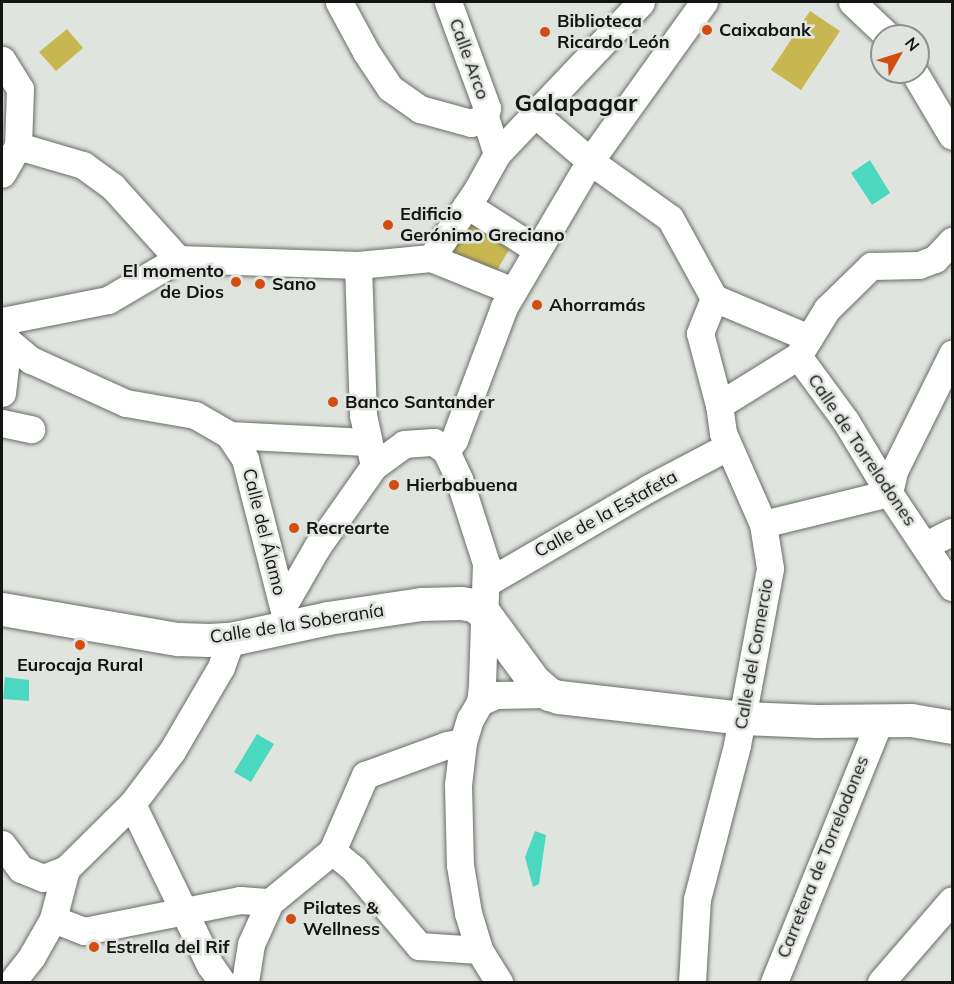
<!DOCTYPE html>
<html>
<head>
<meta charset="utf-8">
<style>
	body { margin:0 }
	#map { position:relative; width:954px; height:984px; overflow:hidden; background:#e0e4df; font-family:Mulish,sans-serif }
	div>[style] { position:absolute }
	.green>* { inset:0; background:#c8b751 }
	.water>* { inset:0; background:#4bd8c1 }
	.roads { filter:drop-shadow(0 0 2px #686c67) drop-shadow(0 0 2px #686c67) }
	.street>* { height:27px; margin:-13.5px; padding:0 13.5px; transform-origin:13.5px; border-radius:13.5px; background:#fff }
	.secondary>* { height:33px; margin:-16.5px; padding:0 16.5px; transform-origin:16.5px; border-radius:16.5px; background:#fff }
	.dots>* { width:16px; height:16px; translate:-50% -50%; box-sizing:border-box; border:3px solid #e0e4df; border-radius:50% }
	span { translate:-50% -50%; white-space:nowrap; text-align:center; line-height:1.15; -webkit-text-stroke:5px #e0e4df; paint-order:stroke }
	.poi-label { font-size:18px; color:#141513; font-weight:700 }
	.left { translate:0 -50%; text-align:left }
	.right { translate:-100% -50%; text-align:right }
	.street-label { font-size:18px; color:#141513 }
	.district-label { font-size:24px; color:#141513; font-weight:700 }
	.frame { position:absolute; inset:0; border:3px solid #141513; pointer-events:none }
	.north { position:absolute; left:870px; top:24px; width:60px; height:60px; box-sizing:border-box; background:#e0e4df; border:2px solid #8e918d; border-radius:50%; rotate:51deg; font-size:16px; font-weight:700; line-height:24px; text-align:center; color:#141513 }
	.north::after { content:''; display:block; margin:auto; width:21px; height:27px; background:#d24d10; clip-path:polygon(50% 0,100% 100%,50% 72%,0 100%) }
</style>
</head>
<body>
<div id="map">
	<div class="green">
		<div style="clip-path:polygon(810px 11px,840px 31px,801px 90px,771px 70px)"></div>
		<div style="clip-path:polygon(67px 29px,83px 48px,56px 71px,39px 52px)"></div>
		<div style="clip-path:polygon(472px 216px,514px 241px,496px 272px,448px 252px)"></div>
	</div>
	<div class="water">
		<div style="clip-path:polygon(870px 160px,890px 193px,872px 205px,851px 173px)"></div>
		<div style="clip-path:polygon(5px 677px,29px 680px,29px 701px,3px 699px)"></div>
		<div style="clip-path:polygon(257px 734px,274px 744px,251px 782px,234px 772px)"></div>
		<div style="clip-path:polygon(535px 831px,546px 835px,539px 884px,533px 887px,525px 857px)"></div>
	</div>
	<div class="roads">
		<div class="street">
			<div style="left:339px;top:2px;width:57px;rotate:61.6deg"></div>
			<div style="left:366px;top:52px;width:43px;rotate:56.3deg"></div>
			<div style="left:390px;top:88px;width:37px;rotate:35deg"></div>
			<div style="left:420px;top:109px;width:53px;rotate:15.4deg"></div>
			<div style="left:471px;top:123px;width:15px;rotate:-23deg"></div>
			<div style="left:448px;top:2px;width:113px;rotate:69.8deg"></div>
			<div style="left:487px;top:108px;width:9px;rotate:103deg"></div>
			<div style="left:852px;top:2px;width:50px;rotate:43.4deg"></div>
			<div style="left:2px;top:60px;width:34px;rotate:58deg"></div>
			<div style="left:20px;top:89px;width:57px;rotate:92deg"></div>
			<div style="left:18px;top:146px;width:32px;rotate:120deg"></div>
			<div style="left:914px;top:72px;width:74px;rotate:59.3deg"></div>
			<div style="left:535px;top:114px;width:72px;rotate:40.5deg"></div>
			<div style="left:590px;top:161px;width:98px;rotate:35.5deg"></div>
			<div style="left:670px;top:218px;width:91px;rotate:61.2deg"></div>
			<div style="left:714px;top:298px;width:103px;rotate:22.8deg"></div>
			<div style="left:18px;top:146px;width:68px;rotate:16.3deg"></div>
			<div style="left:83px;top:165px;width:37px;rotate:36deg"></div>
			<div style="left:113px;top:187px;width:97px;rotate:47.9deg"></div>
			<div style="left:497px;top:154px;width:209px;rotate:-46.5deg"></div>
			<div style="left:467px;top:205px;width:83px;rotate:32.7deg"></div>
			<div style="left:431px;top:258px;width:88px;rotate:21.9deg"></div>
			<div style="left:358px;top:265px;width:150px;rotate:88.1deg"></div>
			<div style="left:363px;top:415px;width:52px;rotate:77.8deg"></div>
			<div style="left:2px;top:321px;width:108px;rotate:-11.2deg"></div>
			<div style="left:108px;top:300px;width:81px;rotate:-30.4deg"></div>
			<div style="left:178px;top:259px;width:180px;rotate:1.9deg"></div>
			<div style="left:358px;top:265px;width:73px;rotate:-5.5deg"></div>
			<div style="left:431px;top:258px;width:82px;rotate:-55.9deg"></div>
			<div style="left:477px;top:190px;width:41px;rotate:-60.9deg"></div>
			<div style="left:497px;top:154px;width:39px;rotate:-108deg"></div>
			<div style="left:8px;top:341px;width:30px;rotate:40deg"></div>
			<div style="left:31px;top:360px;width:104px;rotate:24.4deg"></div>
			<div style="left:126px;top:403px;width:70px;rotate:9.9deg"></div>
			<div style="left:195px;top:415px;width:39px;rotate:30deg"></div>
			<div style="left:229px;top:435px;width:29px;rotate:56deg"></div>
			<div style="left:245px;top:459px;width:161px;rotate:75.6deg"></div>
			<div style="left:798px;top:356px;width:79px;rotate:53.7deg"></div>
			<div style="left:845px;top:420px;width:85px;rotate:58.9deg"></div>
			<div style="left:889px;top:493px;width:113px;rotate:56.2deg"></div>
			<div style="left:2px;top:393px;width:52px;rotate:-83.4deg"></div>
			<div style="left:8px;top:341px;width:13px;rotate:-119deg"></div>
			<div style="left:719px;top:405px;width:93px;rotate:-31.8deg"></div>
			<div style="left:798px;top:356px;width:55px;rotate:-58.3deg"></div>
			<div style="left:827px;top:309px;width:62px;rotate:-44.3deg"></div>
			<div style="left:871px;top:266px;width:48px;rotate:-1.2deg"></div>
			<div style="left:919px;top:265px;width:17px;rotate:-21deg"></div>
			<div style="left:935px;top:259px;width:25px;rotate:-47deg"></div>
			<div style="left:2px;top:423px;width:30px;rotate:12deg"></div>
			<div style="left:229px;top:435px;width:138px;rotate:2.9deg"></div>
			<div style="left:446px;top:451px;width:14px;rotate:-54deg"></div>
			<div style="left:454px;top:440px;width:142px;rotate:-69.4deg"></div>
			<div style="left:504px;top:307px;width:169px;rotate:-59.5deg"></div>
			<div style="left:590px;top:161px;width:196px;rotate:-54.4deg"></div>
			<div style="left:889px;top:493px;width:23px;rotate:-77deg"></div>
			<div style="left:894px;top:471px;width:131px;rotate:-63.6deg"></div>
			<div style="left:763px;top:524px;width:130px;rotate:-13.8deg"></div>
			<div style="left:926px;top:545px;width:29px;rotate:-27deg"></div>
			<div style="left:486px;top:583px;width:189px;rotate:-30.2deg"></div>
			<div style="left:649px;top:488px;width:88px;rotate:-27.7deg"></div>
			<div style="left:283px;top:606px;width:68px;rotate:-60deg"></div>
			<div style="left:317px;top:547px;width:99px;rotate:-54.9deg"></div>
			<div style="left:374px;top:466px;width:37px;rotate:-36deg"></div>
			<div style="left:404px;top:444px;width:30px;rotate:-4deg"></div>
			<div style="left:434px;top:442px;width:15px;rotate:37deg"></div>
			<div style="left:446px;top:451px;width:31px;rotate:65deg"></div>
			<div style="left:459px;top:479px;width:88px;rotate:72.2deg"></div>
			<div style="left:486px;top:563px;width:123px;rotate:91.9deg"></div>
			<div style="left:482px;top:686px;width:16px;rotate:97deg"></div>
			<div style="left:480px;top:702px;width:20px;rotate:120deg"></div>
			<div style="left:470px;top:719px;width:24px;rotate:107deg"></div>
			<div style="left:463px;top:742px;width:43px;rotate:96.6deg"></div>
			<div style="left:458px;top:785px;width:80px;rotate:88.6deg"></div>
			<div style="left:460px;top:865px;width:49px;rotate:80.5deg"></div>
			<div style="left:468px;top:913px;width:39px;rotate:73deg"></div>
			<div style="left:479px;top:950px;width:38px;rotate:58deg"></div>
			<div style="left:480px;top:702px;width:17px;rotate:-24deg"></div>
			<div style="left:496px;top:695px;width:53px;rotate:-1.1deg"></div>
			<div style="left:132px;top:804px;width:179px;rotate:64.2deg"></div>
			<div style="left:210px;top:965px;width:21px;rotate:55deg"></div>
			<div style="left:2px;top:844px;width:31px;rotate:53deg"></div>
			<div style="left:21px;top:869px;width:24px;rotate:22deg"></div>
			<div style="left:43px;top:878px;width:25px;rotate:-21deg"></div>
			<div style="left:332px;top:851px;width:28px;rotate:39deg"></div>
			<div style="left:354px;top:869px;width:101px;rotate:49.8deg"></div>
			<div style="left:419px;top:946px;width:60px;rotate:3.8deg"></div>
			<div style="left:53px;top:919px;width:33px;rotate:21deg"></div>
			<div style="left:84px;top:931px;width:159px;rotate:-11.2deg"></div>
			<div style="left:240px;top:900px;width:30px;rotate:4deg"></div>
			<div style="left:270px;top:902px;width:80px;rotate:-39.4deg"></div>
			<div style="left:332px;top:851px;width:83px;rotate:-66.5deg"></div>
			<div style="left:365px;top:775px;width:87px;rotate:-20.1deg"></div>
			<div style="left:447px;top:745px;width:16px;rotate:-11deg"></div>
			<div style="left:12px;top:982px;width:33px;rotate:-52deg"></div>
			<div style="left:32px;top:956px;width:43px;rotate:-60.4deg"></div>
			<div style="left:53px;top:919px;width:52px;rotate:-75.4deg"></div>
			<div style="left:66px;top:869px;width:93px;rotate:-44.6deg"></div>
			<div style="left:132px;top:804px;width:66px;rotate:-53deg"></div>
			<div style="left:172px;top:751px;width:97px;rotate:-59.7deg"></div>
			<div style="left:221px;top:667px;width:30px;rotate:-70deg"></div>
			<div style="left:245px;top:982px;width:38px;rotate:-81deg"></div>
			<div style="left:251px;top:944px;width:46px;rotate:-65.7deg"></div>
			<div style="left:692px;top:982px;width:83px;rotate:-86.6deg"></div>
			<div style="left:697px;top:899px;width:159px;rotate:-75.4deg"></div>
			<div style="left:737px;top:745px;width:180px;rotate:-79.4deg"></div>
			<div style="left:770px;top:568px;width:45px;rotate:-99deg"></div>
			<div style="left:763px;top:524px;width:99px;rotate:-113.7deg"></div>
			<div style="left:723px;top:433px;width:28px;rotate:-98deg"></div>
			<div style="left:719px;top:405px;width:74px;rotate:-104.8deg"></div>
			<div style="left:700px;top:333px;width:38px;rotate:-68deg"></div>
			<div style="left:774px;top:982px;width:270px;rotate:-68deg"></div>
			<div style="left:881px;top:982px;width:108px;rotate:-49.1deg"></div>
		</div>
		<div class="secondary">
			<div style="left:2px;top:609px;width:179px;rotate:9.7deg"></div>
			<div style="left:178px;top:639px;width:31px;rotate:2deg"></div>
			<div style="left:209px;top:640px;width:22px;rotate:-3deg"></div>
			<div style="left:231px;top:639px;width:99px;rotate:-12.2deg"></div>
			<div style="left:328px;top:618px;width:94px;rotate:-8.6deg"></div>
			<div style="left:421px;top:604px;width:40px;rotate:-1.4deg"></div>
			<div style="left:461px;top:603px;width:12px;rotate:9deg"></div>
			<div style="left:473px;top:605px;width:14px;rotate:36deg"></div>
			<div style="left:484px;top:613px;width:84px;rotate:53.7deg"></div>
			<div style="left:534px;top:681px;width:20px;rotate:41deg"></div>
			<div style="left:549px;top:694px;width:10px;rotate:17deg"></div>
			<div style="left:559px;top:697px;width:184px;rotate:6.5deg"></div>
			<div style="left:742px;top:718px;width:75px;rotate:2.3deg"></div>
			<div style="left:817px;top:721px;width:94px;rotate:-0.6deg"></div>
			<div style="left:911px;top:720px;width:42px;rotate:9.7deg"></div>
		</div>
	</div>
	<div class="dots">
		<div style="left:707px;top:30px;background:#d24d10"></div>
		<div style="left:545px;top:32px;background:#d24d10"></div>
		<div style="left:388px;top:225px;background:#d24d10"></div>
		<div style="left:236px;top:282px;background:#d24d10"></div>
		<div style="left:260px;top:284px;background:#d24d10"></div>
		<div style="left:537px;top:305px;background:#d24d10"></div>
		<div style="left:333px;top:402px;background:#d24d10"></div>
		<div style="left:394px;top:485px;background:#d24d10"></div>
		<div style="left:294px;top:528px;background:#d24d10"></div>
		<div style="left:80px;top:645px;background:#d24d10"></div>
		<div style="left:291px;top:919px;background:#d24d10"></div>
		<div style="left:94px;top:947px;background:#d24d10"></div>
	</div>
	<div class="poi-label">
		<span class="left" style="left:557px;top:32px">Biblioteca<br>Ricardo León</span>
		<span class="left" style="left:719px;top:30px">Caixabank</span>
		<span class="left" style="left:400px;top:225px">Edificio<br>Gerónimo Greciano</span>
		<span class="right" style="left:224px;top:282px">El momento<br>de Dios</span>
		<span class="left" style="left:272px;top:284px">Sano</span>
		<span class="left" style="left:549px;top:305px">Ahorramás</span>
		<span class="left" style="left:345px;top:402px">Banco Santander</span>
		<span class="left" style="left:406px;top:485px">Hierbabuena</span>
		<span class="left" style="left:306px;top:528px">Recrearte</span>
		<span style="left:80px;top:665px">Eurocaja Rural</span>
		<span class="left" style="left:303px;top:919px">Pilates &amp;<br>Wellness</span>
		<span class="left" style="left:106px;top:947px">Estrella del Rif</span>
	</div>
	<div class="street-label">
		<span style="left:469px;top:59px;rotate:70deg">Calle Arco</span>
		<span style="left:862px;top:450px;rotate:56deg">Calle de Torrelodones</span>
		<span style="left:606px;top:514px;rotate:-29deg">Calle de la Estafeta</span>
		<span style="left:264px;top:532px;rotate:76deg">Calle del Álamo</span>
		<span style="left:297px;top:624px;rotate:-9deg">Calle de la Soberanía</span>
		<span style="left:754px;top:654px;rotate:-80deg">Calle del Comercio</span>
		<span style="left:823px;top:857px;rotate:-68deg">Carretera de Torrelodones</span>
	</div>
	<div class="district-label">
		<span style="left:576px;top:103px">Galapagar</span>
	</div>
	<div class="frame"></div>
	<div class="north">N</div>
</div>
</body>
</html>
